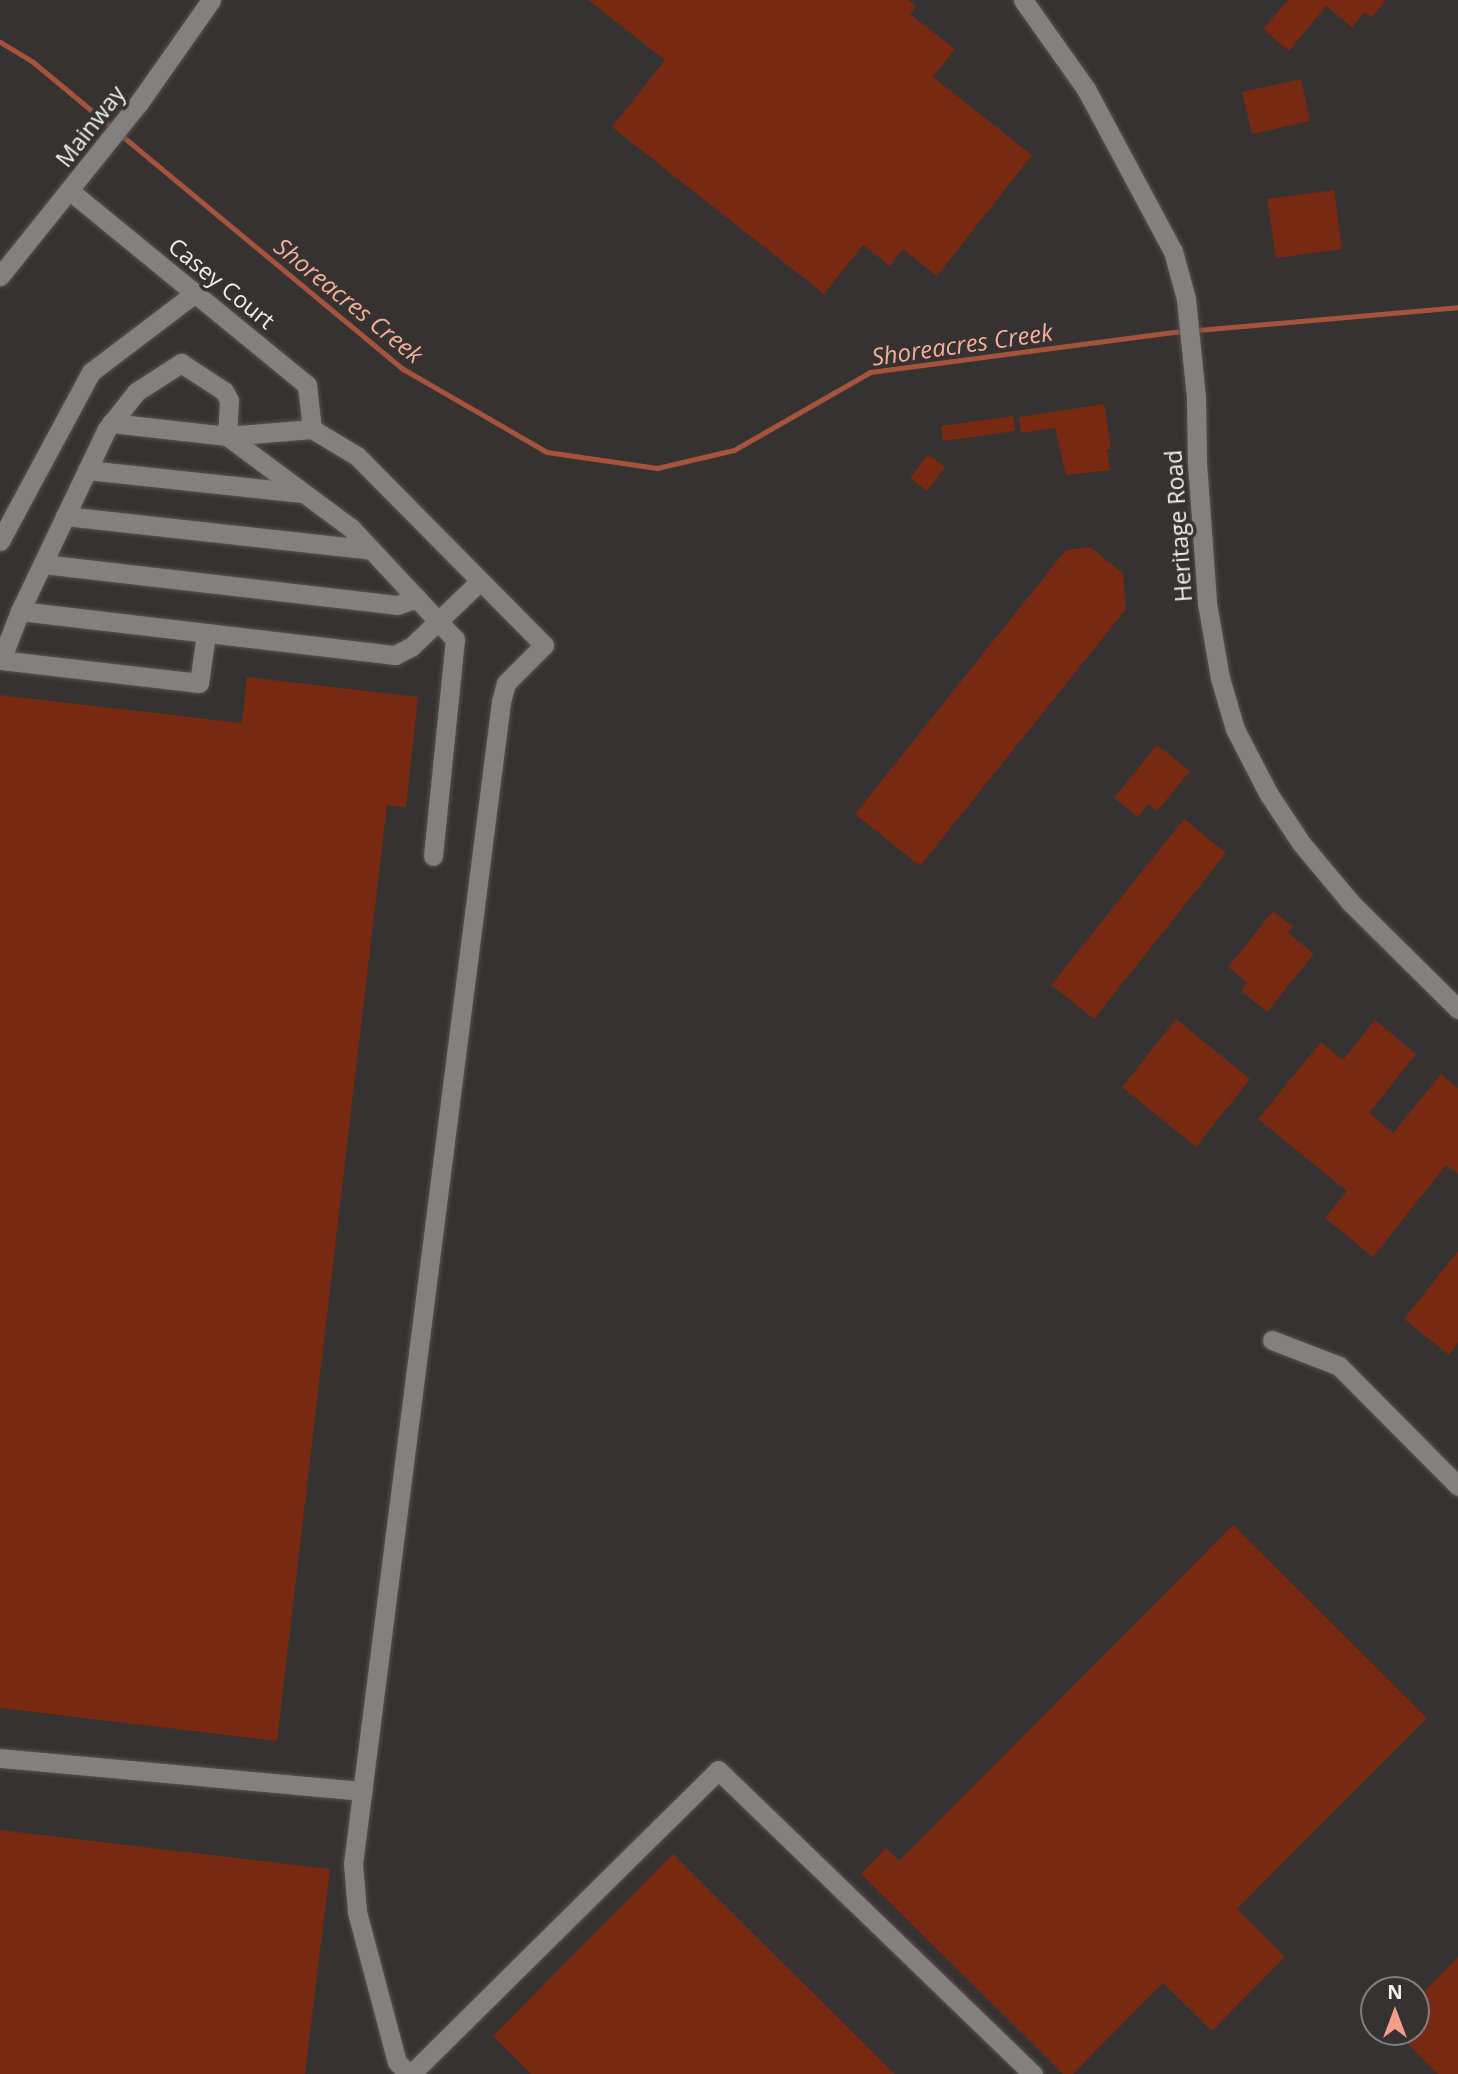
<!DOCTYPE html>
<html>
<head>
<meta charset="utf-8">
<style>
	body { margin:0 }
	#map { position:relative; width:1458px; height:2074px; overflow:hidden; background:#353231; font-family:"Open Sans",sans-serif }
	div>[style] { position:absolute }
	.stream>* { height:5px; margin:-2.5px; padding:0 2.5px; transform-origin:2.5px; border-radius:2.5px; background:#a6533c }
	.building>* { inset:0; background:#772912 }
	.roads { filter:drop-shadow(0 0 2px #545251) drop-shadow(0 0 2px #545251) }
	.minor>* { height:19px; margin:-9.5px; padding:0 9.5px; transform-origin:9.5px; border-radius:9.5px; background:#84807f }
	span { translate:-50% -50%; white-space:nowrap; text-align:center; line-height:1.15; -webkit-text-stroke:7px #353231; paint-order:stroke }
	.street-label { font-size:23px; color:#f2f0ef }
	.water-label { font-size:24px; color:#f4ae9a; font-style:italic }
	.north { position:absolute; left:1360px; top:1976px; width:70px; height:70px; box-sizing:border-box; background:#353231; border:2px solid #817e7d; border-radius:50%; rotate:0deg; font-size:19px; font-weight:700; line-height:28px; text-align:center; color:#f2f0ef }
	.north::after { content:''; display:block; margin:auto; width:24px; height:32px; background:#f49e87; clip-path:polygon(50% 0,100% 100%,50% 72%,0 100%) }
</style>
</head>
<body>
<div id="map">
	<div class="stream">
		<div style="left:0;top:42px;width:39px;rotate:31deg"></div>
		<div style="left:33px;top:62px;width:481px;rotate:39.7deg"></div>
		<div style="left:403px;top:369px;width:166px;rotate:30deg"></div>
		<div style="left:547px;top:452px;width:111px;rotate:8.3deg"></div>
		<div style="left:657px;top:468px;width:79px;rotate:-13.2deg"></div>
		<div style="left:734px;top:450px;width:157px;rotate:-29.8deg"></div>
		<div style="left:870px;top:372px;width:308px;rotate:-7.5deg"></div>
		<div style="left:1175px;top:332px;width:284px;rotate:-5deg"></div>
	</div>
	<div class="building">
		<div style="clip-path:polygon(588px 0,908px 0,916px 6px,910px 14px,955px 49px,933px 77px,1032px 155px,937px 276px,903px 249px,890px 266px,863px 245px,824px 294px,612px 127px,665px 60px)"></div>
		<div style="clip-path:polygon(1288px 0,1386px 0,1372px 17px,1365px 12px,1352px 27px,1326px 6px,1289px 51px,1263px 29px)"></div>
		<div style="clip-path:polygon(1301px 79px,1310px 121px,1252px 134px,1242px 92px)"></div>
		<div style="clip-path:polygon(1334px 190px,1342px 249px,1276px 258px,1267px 199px)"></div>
		<div style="clip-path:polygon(1104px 404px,1111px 449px,1107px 449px,1110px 470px,1066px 475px,1055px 428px,1021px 433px,1019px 417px)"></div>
		<div style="clip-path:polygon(1013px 416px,1015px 431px,943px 441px,941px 426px)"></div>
		<div style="clip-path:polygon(928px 454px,945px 467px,927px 491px,910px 478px)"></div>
		<div style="clip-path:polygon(1090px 547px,1123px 573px,1126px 609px,920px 866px,855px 814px,1066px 550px)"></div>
		<div style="clip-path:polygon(247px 677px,418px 697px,406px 807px,387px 805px,277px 1741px,0 1708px,0 695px,242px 723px)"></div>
		<div style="clip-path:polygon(1157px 745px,1190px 771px,1157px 811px,1148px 804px,1138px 817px,1114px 798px)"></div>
		<div style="clip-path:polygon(1184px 819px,1226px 853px,1094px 1019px,1051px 985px)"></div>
		<div style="clip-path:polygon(1273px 911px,1293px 927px,1288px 933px,1314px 954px,1267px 1012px,1241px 991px,1247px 982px,1228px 967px)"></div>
		<div style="clip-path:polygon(1176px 1019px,1250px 1079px,1196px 1147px,1122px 1087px)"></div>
		<div style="clip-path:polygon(1375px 1020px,1416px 1054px,1369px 1113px,1393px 1133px,1441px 1074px,1458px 1088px,1458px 1174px,1446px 1165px,1373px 1257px,1325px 1218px,1347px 1191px,1258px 1119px,1321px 1042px,1343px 1060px)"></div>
		<div style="clip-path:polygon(1458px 1251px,1458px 1343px,1449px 1355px,1404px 1319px)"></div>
		<div style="clip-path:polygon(1233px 1525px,1427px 1718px,1237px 1909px,1285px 1957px,1212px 2031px,1163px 1983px,1073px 2074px,1063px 2074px,861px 1874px,886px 1848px,899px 1861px)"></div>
		<div style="clip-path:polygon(0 1830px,330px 1869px,305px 2074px,0 2074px)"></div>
		<div style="clip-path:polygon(673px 1854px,895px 2074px,531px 2074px,493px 2036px)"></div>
		<div style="clip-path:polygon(1458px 1957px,1458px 2074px,1438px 2074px,1396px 2032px,1416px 2032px,1416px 2000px)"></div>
	</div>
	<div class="roads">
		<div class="minor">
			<div style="left:1023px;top:0;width:109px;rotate:54.7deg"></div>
			<div style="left:1086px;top:89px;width:184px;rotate:61.8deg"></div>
			<div style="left:1173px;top:251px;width:50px;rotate:74.8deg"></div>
			<div style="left:1186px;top:299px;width:100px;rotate:84.2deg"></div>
			<div style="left:1196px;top:398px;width:64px;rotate:89.1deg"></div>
			<div style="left:1197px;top:462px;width:141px;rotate:85.9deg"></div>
			<div style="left:1207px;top:603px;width:76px;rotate:80.2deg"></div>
			<div style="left:1220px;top:678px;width:53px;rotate:73.6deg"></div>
			<div style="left:1235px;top:729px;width:72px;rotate:62.7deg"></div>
			<div style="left:1268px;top:793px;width:60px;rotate:56.6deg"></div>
			<div style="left:1301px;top:843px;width:78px;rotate:50.2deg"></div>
			<div style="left:1351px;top:903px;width:151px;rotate:44.7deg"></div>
			<div style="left:70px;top:191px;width:306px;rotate:39.3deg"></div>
			<div style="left:307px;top:385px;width:44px;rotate:83.5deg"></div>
			<div style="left:0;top:276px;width:221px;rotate:-51.3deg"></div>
			<div style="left:138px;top:104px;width:127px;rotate:-54.9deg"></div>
			<div style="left:111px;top:423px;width:117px;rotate:6.4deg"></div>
			<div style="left:227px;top:436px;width:85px;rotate:-4.7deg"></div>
			<div style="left:312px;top:429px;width:52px;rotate:31deg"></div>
			<div style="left:357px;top:456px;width:266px;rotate:45.3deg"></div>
			<div style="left:544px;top:645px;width:54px;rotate:135deg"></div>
			<div style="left:506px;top:683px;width:20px;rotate:105deg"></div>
			<div style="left:501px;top:702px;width:1171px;rotate:97.26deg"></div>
			<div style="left:353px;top:1864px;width:48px;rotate:85.2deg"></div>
			<div style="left:357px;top:1912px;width:155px;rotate:75.1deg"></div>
			<div style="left:397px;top:2062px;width:17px;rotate:45deg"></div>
			<div style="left:87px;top:470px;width:216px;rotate:6.1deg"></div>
			<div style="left:65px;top:516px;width:308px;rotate:6.3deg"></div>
			<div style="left:0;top:541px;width:192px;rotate:-61.7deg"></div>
			<div style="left:91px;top:372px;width:131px;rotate:-37.2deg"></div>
			<div style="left:43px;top:564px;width:356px;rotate:6.6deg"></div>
			<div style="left:397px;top:605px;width:21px;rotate:-19deg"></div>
			<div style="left:20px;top:611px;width:378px;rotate:6.7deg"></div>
			<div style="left:395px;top:655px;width:18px;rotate:-27deg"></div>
			<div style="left:411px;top:647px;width:95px;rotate:-43.7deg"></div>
			<div style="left:206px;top:634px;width:49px;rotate:98.1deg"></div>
			<div style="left:199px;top:683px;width:199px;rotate:-173.4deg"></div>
			<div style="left:1px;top:660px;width:53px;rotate:-68.8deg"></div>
			<div style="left:20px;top:611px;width:202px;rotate:-64.5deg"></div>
			<div style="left:107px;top:429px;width:47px;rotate:-51.9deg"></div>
			<div style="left:136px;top:392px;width:54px;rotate:-32.8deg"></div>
			<div style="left:181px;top:363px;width:51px;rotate:33.1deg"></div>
			<div style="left:224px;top:391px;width:10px;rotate:61deg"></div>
			<div style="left:229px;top:400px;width:36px;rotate:93deg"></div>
			<div style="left:227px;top:436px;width:154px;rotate:36.6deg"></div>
			<div style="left:351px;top:528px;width:152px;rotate:46.9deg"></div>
			<div style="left:455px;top:639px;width:218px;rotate:95.8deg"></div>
			<div style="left:1272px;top:1340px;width:72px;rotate:21.2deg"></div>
			<div style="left:1339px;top:1366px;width:169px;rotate:45.2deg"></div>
			<div style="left:0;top:1758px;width:364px;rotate:5.2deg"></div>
			<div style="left:411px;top:2074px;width:432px;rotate:-44.7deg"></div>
			<div style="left:718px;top:1770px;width:438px;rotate:44deg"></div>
		</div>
	</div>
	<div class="street-label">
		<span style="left:90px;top:126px;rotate:-52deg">Mainway</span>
		<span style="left:222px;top:283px;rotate:39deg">Casey Court</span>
		<span style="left:1178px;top:526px;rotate:-94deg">Heritage Road</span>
	</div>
	<div class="water-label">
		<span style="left:349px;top:300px;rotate:39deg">Shoreacres Creek</span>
		<span style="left:962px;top:344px;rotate:-8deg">Shoreacres Creek</span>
	</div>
	<div class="north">N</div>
</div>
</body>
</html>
